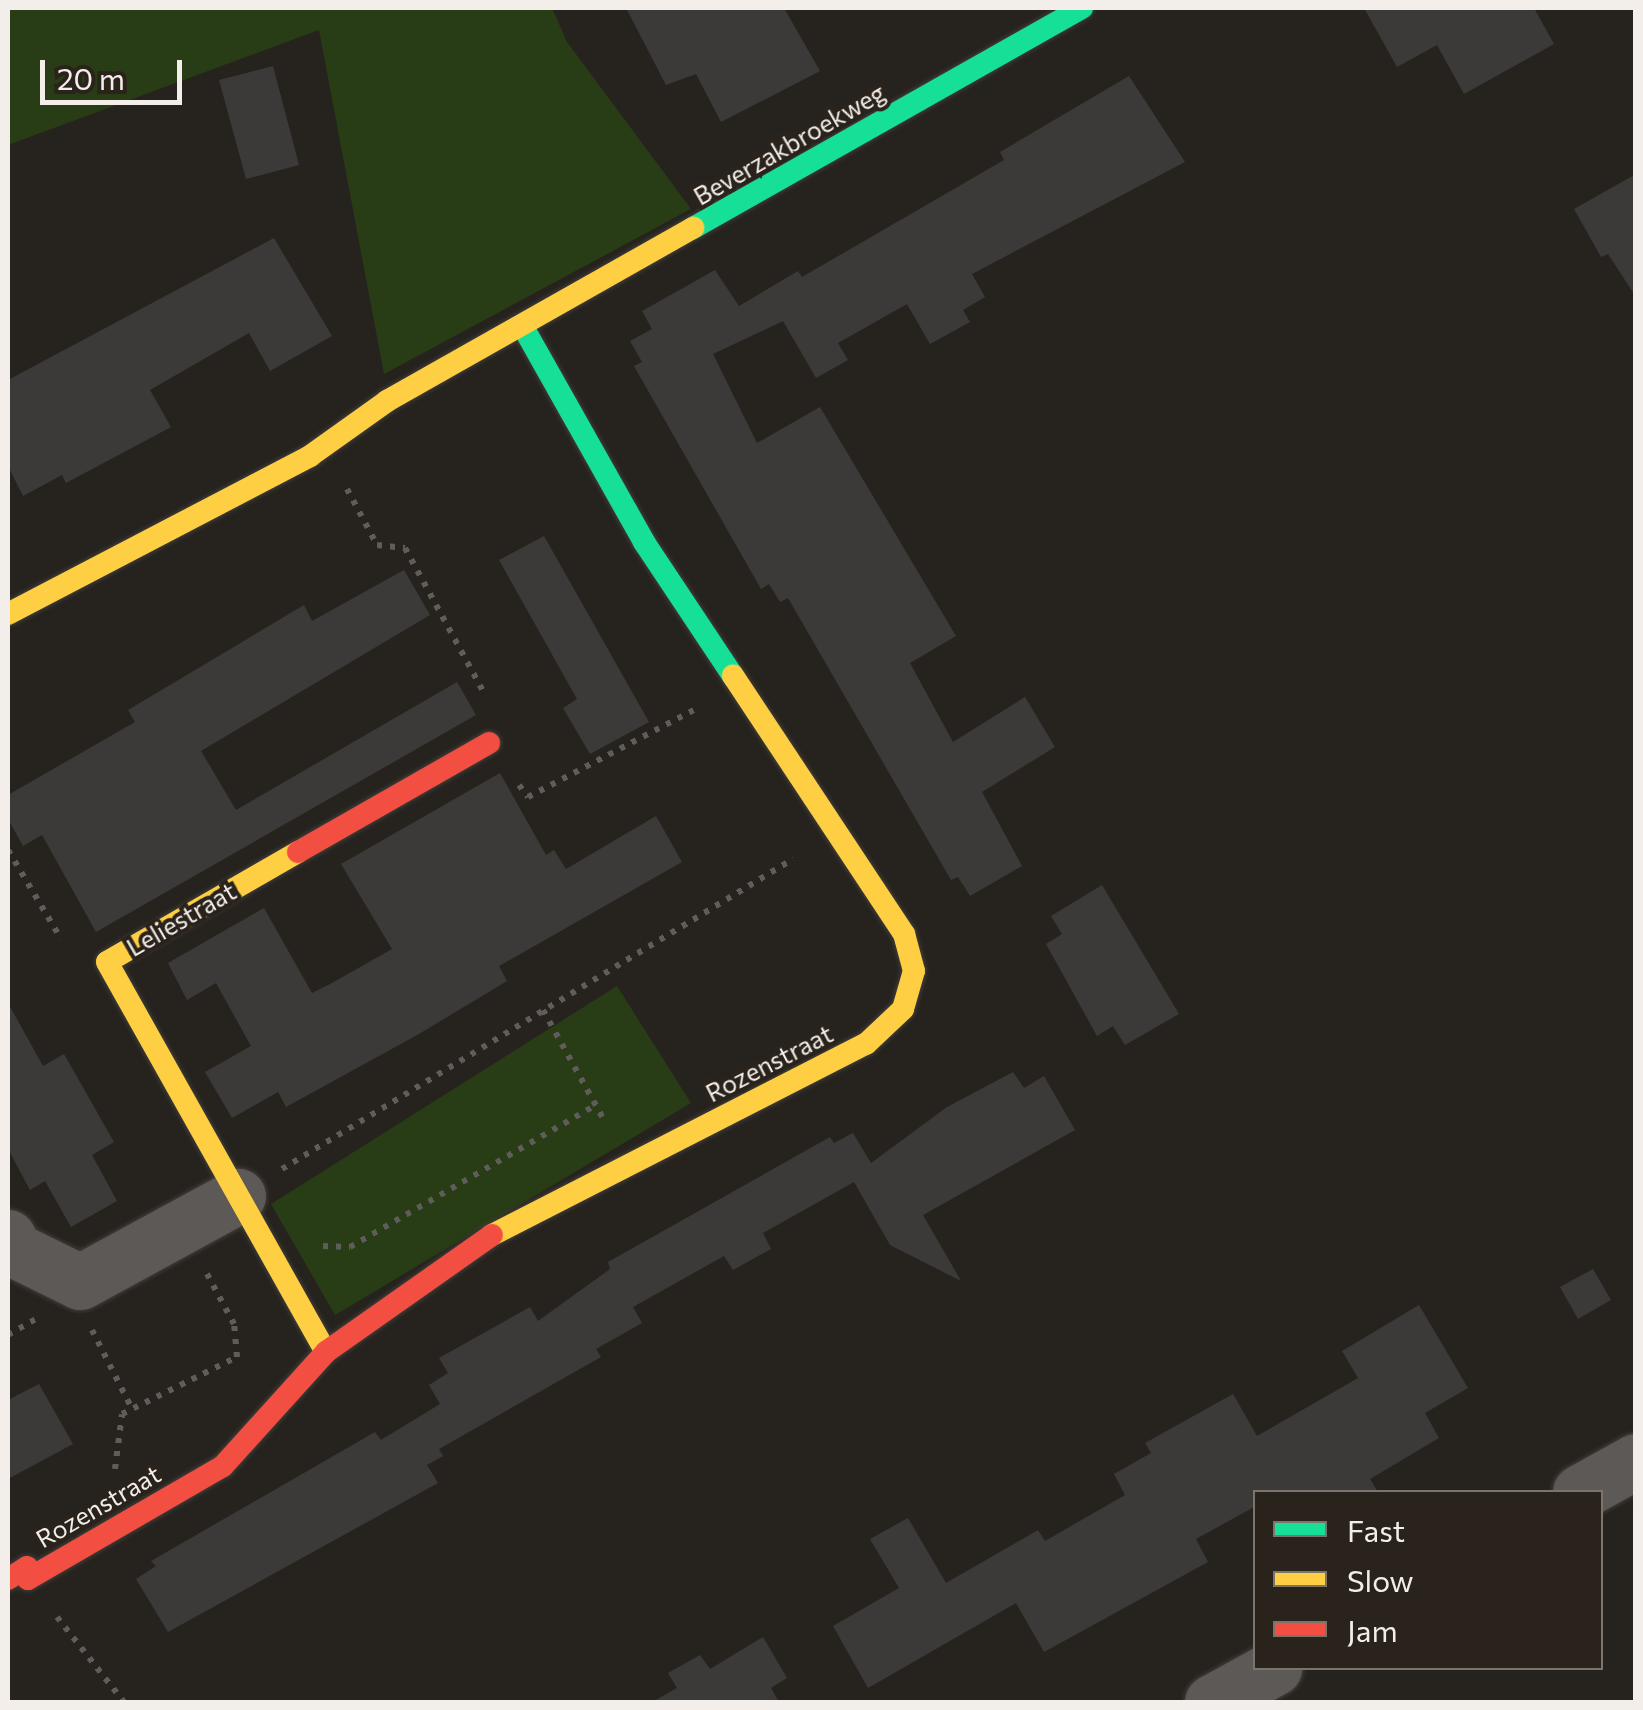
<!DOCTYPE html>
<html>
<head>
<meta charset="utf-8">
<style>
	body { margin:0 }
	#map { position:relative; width:1643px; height:1710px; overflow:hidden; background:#26231e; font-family:Commissioner,sans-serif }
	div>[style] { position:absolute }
	.green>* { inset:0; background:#283c15 }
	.building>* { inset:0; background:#3c3a39 }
	.path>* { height:6px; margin-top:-3px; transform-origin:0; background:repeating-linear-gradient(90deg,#5f5d5a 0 5px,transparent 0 13px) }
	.roads { filter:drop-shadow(0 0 2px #403d3a) drop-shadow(0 0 2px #403d3a) }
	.street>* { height:55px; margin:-27.5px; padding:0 27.5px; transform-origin:27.5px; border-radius:27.5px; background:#5c5956 }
	.fast>* { height:22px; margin:-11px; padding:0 11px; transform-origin:11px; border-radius:11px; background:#16e098 }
	.slow>* { height:22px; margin:-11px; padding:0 11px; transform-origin:11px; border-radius:11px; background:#ffcf43 }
	.jam>* { height:22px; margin:-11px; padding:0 11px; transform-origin:11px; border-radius:11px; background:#f24e42 }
	span { translate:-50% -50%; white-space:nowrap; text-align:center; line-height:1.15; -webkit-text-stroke:8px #2a231b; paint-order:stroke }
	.street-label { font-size:25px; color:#f3eee9 }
	.frame { position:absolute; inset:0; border:10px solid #f3eee9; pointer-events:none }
	.legend { position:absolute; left:1253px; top:1490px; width:350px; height:180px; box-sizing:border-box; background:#2a231b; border:2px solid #7a746d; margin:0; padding:12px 18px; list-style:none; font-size:30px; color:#f3eee9 }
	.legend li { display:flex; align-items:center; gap:20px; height:50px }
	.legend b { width:50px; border:2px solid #7a746d }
	.scale { position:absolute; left:40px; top:60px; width:142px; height:45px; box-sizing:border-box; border:5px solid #f3eee9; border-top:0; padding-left:12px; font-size:30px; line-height:35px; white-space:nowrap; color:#f3eee9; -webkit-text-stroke:8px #2a231b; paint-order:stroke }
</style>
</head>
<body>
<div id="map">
	<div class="green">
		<div style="clip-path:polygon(8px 8px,552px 8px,567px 42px,691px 209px,384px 374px,319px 30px,8px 145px)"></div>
		<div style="clip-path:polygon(617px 986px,691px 1103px,335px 1315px,271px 1204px)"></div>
	</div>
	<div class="building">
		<div style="clip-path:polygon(626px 8px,784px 8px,820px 71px,721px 122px,696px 74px,666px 85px)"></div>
		<div style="clip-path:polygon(1364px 8px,1534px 8px,1554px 44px,1464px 94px,1437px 45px,1397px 67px)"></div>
		<div style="clip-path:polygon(273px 66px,299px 165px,246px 179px,219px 80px)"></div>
		<div style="clip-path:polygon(1129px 76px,1185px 162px,972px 274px,985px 297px,963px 310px,970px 322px,930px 344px,907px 304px,838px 343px,848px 360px,816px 378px,783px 321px,713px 354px,757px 443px,820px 407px,956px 636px,910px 663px,953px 742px,1025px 697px,1055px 747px,982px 792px,1022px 866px,970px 896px,958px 877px,951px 880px,788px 598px,780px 602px,769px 584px,761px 589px,634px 366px,642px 362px,630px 341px,652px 329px,642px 311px,715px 270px,739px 306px,798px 271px,802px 277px,1004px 160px,1000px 152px)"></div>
		<div style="clip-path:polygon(1636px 174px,1636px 297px,1608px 254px,1601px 257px,1574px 209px)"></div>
		<div style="clip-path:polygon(274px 238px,332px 336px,270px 371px,249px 333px,150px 390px,171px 427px,66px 483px,62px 475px,23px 496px,8px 466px,8px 380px)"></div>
		<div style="clip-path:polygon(544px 536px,649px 722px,590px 754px,563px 708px,577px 699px,499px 560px)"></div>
		<div style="clip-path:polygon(404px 570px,430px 615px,201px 751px,236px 810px,457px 682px,476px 715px,96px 932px,42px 835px,23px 846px,8px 819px,8px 795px,135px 722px,128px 710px,304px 605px,312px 621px)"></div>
		<div style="clip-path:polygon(500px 773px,546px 855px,554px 850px,566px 869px,656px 816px,682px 862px,499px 966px,507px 981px,419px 1034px,286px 1107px,278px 1092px,232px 1118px,205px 1072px,251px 1046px,216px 983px,187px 1000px,168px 963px,264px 908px,312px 993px,332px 983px,392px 949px,341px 864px)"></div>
		<div style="clip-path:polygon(1102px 885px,1179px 1014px,1125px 1045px,1113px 1026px,1097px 1036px,1046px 944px,1062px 934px,1051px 916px)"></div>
		<div style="clip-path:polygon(8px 1003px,43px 1066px,64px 1054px,114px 1142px,92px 1155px,117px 1201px,71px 1227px,45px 1181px,30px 1190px,8px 1149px)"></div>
		<div style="clip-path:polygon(1013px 1072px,1024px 1088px,1044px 1076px,1075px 1130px,923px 1215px,961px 1281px,890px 1245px,854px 1182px,763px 1233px,771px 1249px,733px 1270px,724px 1256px,633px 1307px,642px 1323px,596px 1349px,601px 1357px,439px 1449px,443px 1456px,427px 1465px,438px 1483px,168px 1632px,136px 1579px,156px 1566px,151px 1561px,375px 1432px,381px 1440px,440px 1404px,429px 1385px,448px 1373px,439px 1358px,530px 1307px,538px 1321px,610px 1269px,608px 1262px,830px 1137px,834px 1143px,853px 1133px,871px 1163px,947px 1107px)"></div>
		<div style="clip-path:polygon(1593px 1269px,1611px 1300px,1578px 1319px,1560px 1287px)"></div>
		<div style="clip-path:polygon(1419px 1305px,1468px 1388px,1425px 1413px,1439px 1438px,1370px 1479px,1378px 1492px,1256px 1492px,1256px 1506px,1196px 1539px,1208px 1562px,1044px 1652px,1016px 1603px,868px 1688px,833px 1626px,899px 1588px,870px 1539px,908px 1518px,946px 1583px,1038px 1530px,1045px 1541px,1125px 1495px,1114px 1474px,1151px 1453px,1145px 1443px,1233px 1394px,1257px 1436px,1358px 1378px,1342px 1351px)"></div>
		<div style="clip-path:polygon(39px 1384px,73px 1444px,8px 1479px,8px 1400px)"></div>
		<div style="clip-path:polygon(763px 1637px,787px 1678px,771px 1688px,779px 1702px,652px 1702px,677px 1688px,668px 1673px,700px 1655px,710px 1669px)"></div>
	</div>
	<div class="path">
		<div style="left:347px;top:489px;width:64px;rotate:61.8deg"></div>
		<div style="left:377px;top:545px;width:28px;rotate:6deg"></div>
		<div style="left:405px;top:548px;width:165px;rotate:61.4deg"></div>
		<div style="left:519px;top:785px;width:15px;rotate:53deg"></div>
		<div style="left:528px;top:797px;width:187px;rotate:-27.7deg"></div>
		<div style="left:8px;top:850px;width:104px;rotate:59.2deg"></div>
		<div style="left:543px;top:1010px;width:126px;rotate:61deg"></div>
		<div style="left:282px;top:1169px;width:598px;rotate:-31.24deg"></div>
		<div style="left:323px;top:1246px;width:27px;rotate:2deg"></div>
		<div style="left:350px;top:1247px;width:286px;rotate:-30deg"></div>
		<div style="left:92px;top:1330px;width:89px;rotate:63.1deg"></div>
		<div style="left:8px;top:1335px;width:34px;rotate:-30deg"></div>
		<div style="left:115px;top:1469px;width:55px;rotate:-82.7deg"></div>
		<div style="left:122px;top:1414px;width:128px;rotate:-26.4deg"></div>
		<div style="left:237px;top:1357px;width:33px;rotate:-95deg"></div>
		<div style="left:234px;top:1324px;width:59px;rotate:-118.3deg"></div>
		<div style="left:57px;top:1617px;width:108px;rotate:51.8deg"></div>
	</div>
	<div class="roads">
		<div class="street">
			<div style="left:8px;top:1237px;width:15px;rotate:62deg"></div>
			<div style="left:15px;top:1250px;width:72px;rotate:26.2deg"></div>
			<div style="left:80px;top:1282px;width:180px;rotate:-28.6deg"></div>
			<div style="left:1580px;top:1492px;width:64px;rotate:-29deg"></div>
			<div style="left:1212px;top:1702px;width:71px;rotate:-28.7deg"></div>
		</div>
		<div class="fast">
			<div style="left:693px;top:228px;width:447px;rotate:-29.5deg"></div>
			<div style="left:523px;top:327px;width:247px;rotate:60.6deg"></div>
			<div style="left:644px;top:542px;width:161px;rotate:56.4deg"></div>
		</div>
		<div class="slow">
			<div style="left:8px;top:614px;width:341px;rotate:-27.6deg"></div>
			<div style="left:310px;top:456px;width:95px;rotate:-35.5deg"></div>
			<div style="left:387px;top:401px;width:352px;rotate:-29.5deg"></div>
			<div style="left:298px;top:852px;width:220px;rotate:150.1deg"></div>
			<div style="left:107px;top:962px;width:447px;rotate:60.7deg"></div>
			<div style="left:492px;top:1235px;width:420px;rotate:-27.1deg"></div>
			<div style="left:866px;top:1044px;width:51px;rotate:-43.4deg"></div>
			<div style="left:903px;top:1009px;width:40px;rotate:-74deg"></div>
			<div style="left:914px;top:971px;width:38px;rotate:-105deg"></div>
			<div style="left:904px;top:934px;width:310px;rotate:-123.5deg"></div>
		</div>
		<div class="jam">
			<div style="left:298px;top:852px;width:220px;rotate:-29.7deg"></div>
			<div style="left:8px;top:1579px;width:22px;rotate:-32deg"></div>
			<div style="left:27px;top:1567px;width:12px;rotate:85deg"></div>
			<div style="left:28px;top:1579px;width:225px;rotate:-30.1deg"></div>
			<div style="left:223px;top:1466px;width:154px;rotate:-47.9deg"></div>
			<div style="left:326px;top:1352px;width:203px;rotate:-35.2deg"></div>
		</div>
	</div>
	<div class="street-label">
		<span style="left:789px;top:144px;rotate:-30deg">Beverzakbroekweg</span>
		<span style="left:181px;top:919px;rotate:-30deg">Leliestraat</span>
		<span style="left:769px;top:1063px;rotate:-27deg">Rozenstraat</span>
		<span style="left:98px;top:1506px;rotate:-30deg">Rozenstraat</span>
	</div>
	<div class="frame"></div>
	<ul class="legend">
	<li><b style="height:12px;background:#16e098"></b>Fast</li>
	<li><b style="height:12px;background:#ffcf43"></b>Slow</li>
	<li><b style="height:12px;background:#f24e42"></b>Jam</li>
	</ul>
	<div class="scale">20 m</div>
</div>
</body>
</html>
